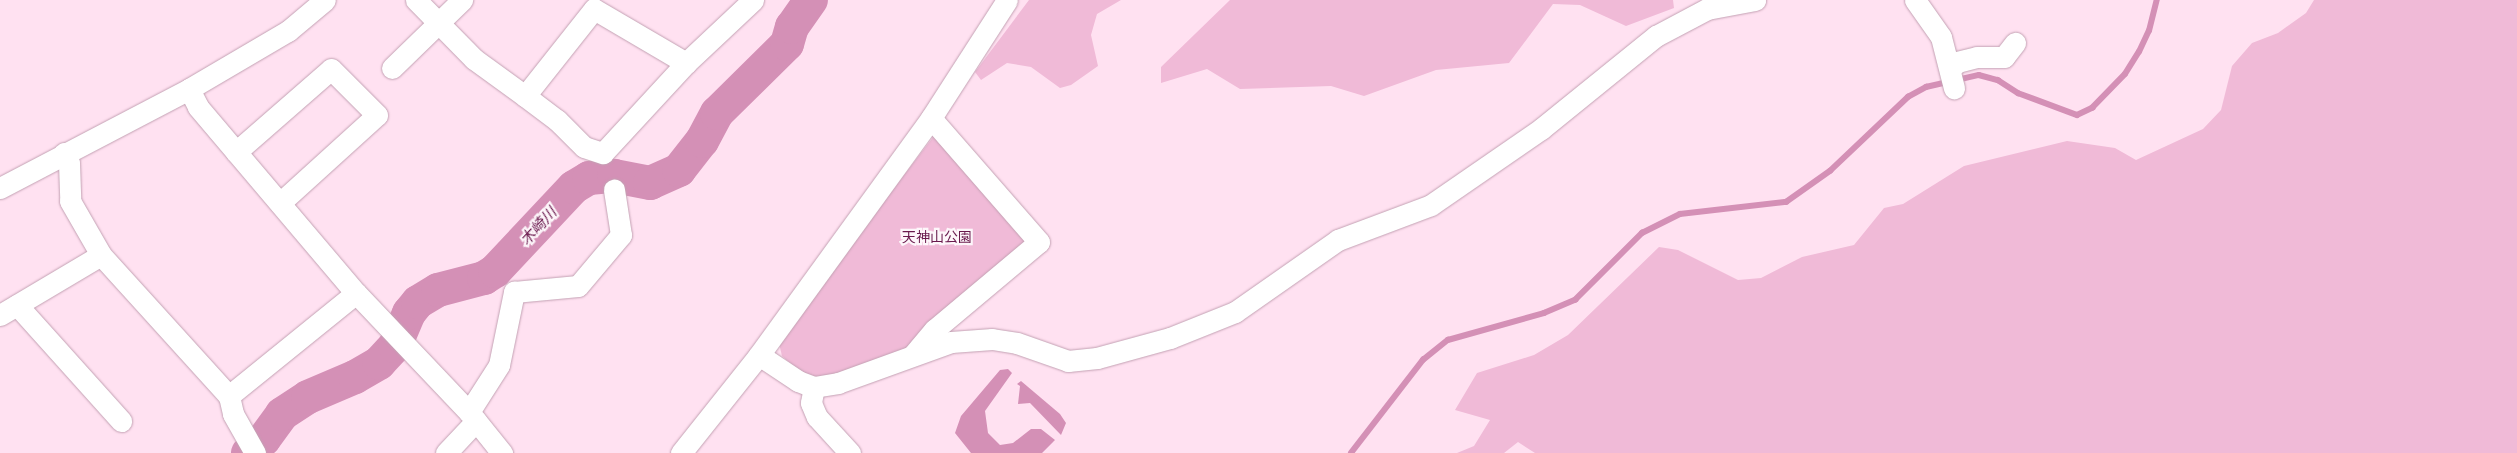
<!DOCTYPE html>
<html>
<head>
<meta charset="utf-8">
<style>
	body { margin:0 }
	#map { position:relative; width:2517px; height:453px; overflow:hidden; background:#ffe1f1; font-family:Poppins,"Noto Sans JP",sans-serif }
	div>[style] { position:absolute }
	.green>* { inset:0; background:#f0bad7 }
	.water>* { inset:0; background:#d490b6 }
	.stream>* { height:5.5px; margin:-2.75px; padding:0 2.75px; transform-origin:2.75px; border-radius:2.75px; background:#d490b6 }
	.river>* { height:34px; margin:-17px; padding:0 17px; transform-origin:17px; border-radius:17px; background:#d490b6 }
	.roads { filter:drop-shadow(0 0 1px #c3a1b3) drop-shadow(0 0 1px #c3a1b3) }
	.minor>* { height:21px; margin:-10.5px; padding:0 10.5px; transform-origin:10.5px; border-radius:10.5px; background:#fff }
	span { translate:-50% -50%; white-space:nowrap; text-align:center; line-height:1.15; -webkit-text-stroke:4.5px #fdf6fa; paint-order:stroke }
	.park-label { font-size:14px; color:#691a4d }
	.water-label { font-size:15px; color:#6f2053; font-style:italic }
</style>
</head>
<body>
<div id="map">
	<div class="green">
		<div style="clip-path:polygon(1029px 0,1121px 0,1097px 14px,1091px 35px,1098px 66px,1071px 85px,1060px 88px,1031px 67px,1007px 63px,981px 80px,975px 72px)"></div>
		<div style="clip-path:polygon(1230px 0,1673px 0,1674px 8px,1626px 26px,1580px 5px,1553px 4px,1509px 63px,1436px 70px,1364px 96px,1331px 86px,1240px 89px,1207px 69px,1161px 83px,1161px 67px)"></div>
		<div style="clip-path:polygon(2314px 0,2517px 0,2517px 453px,1535px 453px,1518px 442px,1504px 453px,1457px 453px,1474px 446px,1490px 420px,1455px 410px,1477px 373px,1534px 355px,1568px 335px,1659px 247px,1678px 250px,1738px 280px,1761px 278px,1802px 257px,1854px 245px,1884px 208px,1903px 204px,1964px 166px,2067px 141px,2115px 148px,2136px 160px,2203px 129px,2221px 110px,2232px 66px,2252px 43px,2278px 33px,2306px 13px)"></div>
		<div style="clip-path:polygon(934px 136px,1029px 241px,909px 350px,823px 382px,806px 377px,782px 356px,778px 339px)"></div>
	</div>
	<div class="water">
		<div style="clip-path:polygon(1008px 369px,1012px 373px,985px 411px,988px 433px,1000px 445px,1013px 443px,1031px 429px,1041px 429px,1055px 440px,1042px 453px,971px 453px,955px 433px,961px 416px,1000px 370px)"></div>
		<div style="clip-path:polygon(1021px 381px,1060px 414px,1066px 423px,1061px 435px,1030px 403px,1018px 404px,1020px 386px,1017px 384px)"></div>
	</div>
	<div class="stream">
		<div style="left:1351px;top:453px;width:118px;rotate:-52.3deg"></div>
		<div style="left:1423px;top:360px;width:32px;rotate:-39deg"></div>
		<div style="left:1448px;top:340px;width:100px;rotate:-15.7deg"></div>
		<div style="left:1544px;top:313px;width:34px;rotate:-23deg"></div>
		<div style="left:1575px;top:300px;width:95px;rotate:-45deg"></div>
		<div style="left:1642px;top:233px;width:42px;rotate:-26.6deg"></div>
		<div style="left:1680px;top:214px;width:107px;rotate:-6.5deg"></div>
		<div style="left:1786px;top:202px;width:54px;rotate:-35.2deg"></div>
		<div style="left:1830px;top:171px;width:108px;rotate:-43.5deg"></div>
		<div style="left:1908px;top:97px;width:21px;rotate:-29deg"></div>
		<div style="left:1926px;top:87px;width:54px;rotate:-12.8deg"></div>
		<div style="left:1979px;top:75px;width:20px;rotate:15deg"></div>
		<div style="left:1998px;top:80px;width:24px;rotate:33deg"></div>
		<div style="left:2018px;top:93px;width:63px;rotate:20.4deg"></div>
		<div style="left:2077px;top:115px;width:17px;rotate:-25deg"></div>
		<div style="left:2092px;top:108px;width:47px;rotate:-45.9deg"></div>
		<div style="left:2125px;top:74px;width:26px;rotate:-58deg"></div>
		<div style="left:2139px;top:52px;width:23px;rotate:-65deg"></div>
		<div style="left:2149px;top:31px;width:32px;rotate:-76deg"></div>
	</div>
	<div class="river">
		<div style="left:248px;top:453px;width:21px;rotate:-41deg"></div>
		<div style="left:264px;top:439px;width:31px;rotate:-54deg"></div>
		<div style="left:282px;top:414px;width:31px;rotate:-33deg"></div>
		<div style="left:308px;top:397px;width:51px;rotate:-23.1deg"></div>
		<div style="left:355px;top:377px;width:28px;rotate:-30deg"></div>
		<div style="left:379px;top:363px;width:23px;rotate:-47deg"></div>
		<div style="left:395px;top:346px;width:36px;rotate:-67deg"></div>
		<div style="left:409px;top:313px;width:14px;rotate:-51deg"></div>
		<div style="left:418px;top:302px;width:23px;rotate:-31deg"></div>
		<div style="left:438px;top:290px;width:48px;rotate:-14.6deg"></div>
		<div style="left:484px;top:278px;width:13px;rotate:-32deg"></div>
		<div style="left:495px;top:271px;width:115px;rotate:-46.8deg"></div>
		<div style="left:574px;top:187px;width:17px;rotate:-31deg"></div>
		<div style="left:589px;top:178px;width:25px;rotate:-5deg"></div>
		<div style="left:614px;top:176px;width:37px;rotate:11deg"></div>
		<div style="left:650px;top:183px;width:32px;rotate:-24deg"></div>
		<div style="left:679px;top:170px;width:37px;rotate:-52deg"></div>
		<div style="left:702px;top:141px;width:32px;rotate:-62deg"></div>
		<div style="left:717px;top:113px;width:98px;rotate:-44.6deg"></div>
		<div style="left:787px;top:44px;width:18px;rotate:-74deg"></div>
		<div style="left:792px;top:27px;width:33px;rotate:-55deg"></div>
	</div>
	<div class="roads">
		<div class="minor">
			<div style="left:416px;top:0;width:83px;rotate:45.5deg"></div>
			<div style="left:474px;top:59px;width:63px;rotate:36deg"></div>
			<div style="left:525px;top:96px;width:111px;rotate:-51.6deg"></div>
			<div style="left:594px;top:9px;width:107px;rotate:30.4deg"></div>
			<div style="left:1915px;top:0;width:45px;rotate:54.9deg"></div>
			<div style="left:1941px;top:37px;width:53px;rotate:75.7deg"></div>
			<div style="left:392px;top:68px;width:98px;rotate:-44.2deg"></div>
			<div style="left:1951px;top:68px;width:8px;rotate:-45deg"></div>
			<div style="left:1957px;top:62px;width:21px;rotate:-14deg"></div>
			<div style="left:1977px;top:57px;width:27px"></div>
			<div style="left:2004px;top:57px;width:18px;rotate:-52deg"></div>
			<div style="left:189px;top:89px;width:20px;rotate:63deg"></div>
			<div style="left:198px;top:107px;width:244px;rotate:49.7deg"></div>
			<div style="left:356px;top:293px;width:164px;rotate:141deg"></div>
			<div style="left:525px;top:96px;width:40px;rotate:37deg"></div>
			<div style="left:557px;top:120px;width:38px;rotate:45deg"></div>
			<div style="left:584px;top:147px;width:20px;rotate:18deg"></div>
			<div style="left:603px;top:153px;width:122px;rotate:-47.3deg"></div>
			<div style="left:686px;top:63px;width:92px;rotate:-43.2deg"></div>
			<div style="left:236px;top:152px;width:126px;rotate:-41.1deg"></div>
			<div style="left:331px;top:69px;width:65px;rotate:45deg"></div>
			<div style="left:377px;top:115px;width:131px;rotate:137.8deg"></div>
			<div style="left:64px;top:153px;width:11px;rotate:63deg"></div>
			<div style="left:69px;top:163px;width:38px;rotate:88deg"></div>
			<div style="left:70px;top:201px;width:62px;rotate:60.1deg"></div>
			<div style="left:101px;top:255px;width:190px;rotate:47.8deg"></div>
			<div style="left:229px;top:396px;width:18px;rotate:77deg"></div>
			<div style="left:233px;top:414px;width:45px;rotate:60.6deg"></div>
			<div style="left:0;top:188px;width:213px;rotate:-27.6deg"></div>
			<div style="left:189px;top:89px;width:115px;rotate:-30.4deg"></div>
			<div style="left:288px;top:31px;width:48px;rotate:-40deg"></div>
			<div style="left:356px;top:293px;width:164px;rotate:46.5deg"></div>
			<div style="left:469px;top:412px;width:53px;rotate:51.2deg"></div>
			<div style="left:17px;top:305px;width:156px;rotate:48.1deg"></div>
			<div style="left:0;top:315px;width:117px;rotate:-30.7deg"></div>
			<div style="left:759px;top:355px;width:47px;rotate:33.7deg"></div>
			<div style="left:798px;top:381px;width:17px;rotate:21deg"></div>
			<div style="left:814px;top:387px;width:24px;rotate:-9deg"></div>
			<div style="left:838px;top:383px;width:120px;rotate:-19.9deg"></div>
			<div style="left:951px;top:342px;width:41px;rotate:-4.2deg"></div>
			<div style="left:992px;top:339px;width:25px;rotate:9deg"></div>
			<div style="left:1017px;top:343px;width:54px;rotate:19.4deg"></div>
			<div style="left:1068px;top:361px;width:29px;rotate:-6deg"></div>
			<div style="left:1097px;top:358px;width:76px;rotate:-15.3deg"></div>
			<div style="left:1170px;top:338px;width:70px;rotate:-21.8deg"></div>
			<div style="left:1235px;top:312px;width:126px;rotate:-35deg"></div>
			<div style="left:1338px;top:240px;width:99px;rotate:-20.6deg"></div>
			<div style="left:1431px;top:205px;width:134px;rotate:-34.6deg"></div>
			<div style="left:1541px;top:129px;width:148px;rotate:-39deg"></div>
			<div style="left:1656px;top:36px;width:58px;rotate:-27.9deg"></div>
			<div style="left:1707px;top:9px;width:49px;rotate:-10.6deg"></div>
			<div style="left:913px;top:355px;width:33px;rotate:-50deg"></div>
			<div style="left:934px;top:330px;width:137px;rotate:-40deg"></div>
			<div style="left:1039px;top:242px;width:164px;rotate:-131.1deg"></div>
			<div style="left:814px;top:387px;width:16px;rotate:101deg"></div>
			<div style="left:811px;top:403px;width:15px;rotate:67deg"></div>
			<div style="left:817px;top:417px;width:49px;rotate:47.5deg"></div>
			<div style="left:469px;top:412px;width:56px;rotate:-57.4deg"></div>
			<div style="left:499px;top:365px;width:75px;rotate:-78.4deg"></div>
			<div style="left:514px;top:292px;width:64px;rotate:-5.4deg"></div>
			<div style="left:578px;top:286px;width:67px;rotate:-49.9deg"></div>
			<div style="left:621px;top:235px;width:46px;rotate:-98.8deg"></div>
			<div style="left:446px;top:453px;width:44px;rotate:-46.8deg"></div>
			<div style="left:681px;top:453px;width:125px;rotate:-51.5deg"></div>
			<div style="left:759px;top:355px;width:293px;rotate:-54deg"></div>
			<div style="left:931px;top:118px;width:140px;rotate:-57.2deg"></div>
		</div>
	</div>
	<div class="park-label">
		<span style="left:937px;top:237px">天神山公園</span>
	</div>
	<div class="water-label">
		<span style="left:538px;top:226px;rotate:-47deg">木崎川</span>
	</div>
</div>
</body>
</html>
